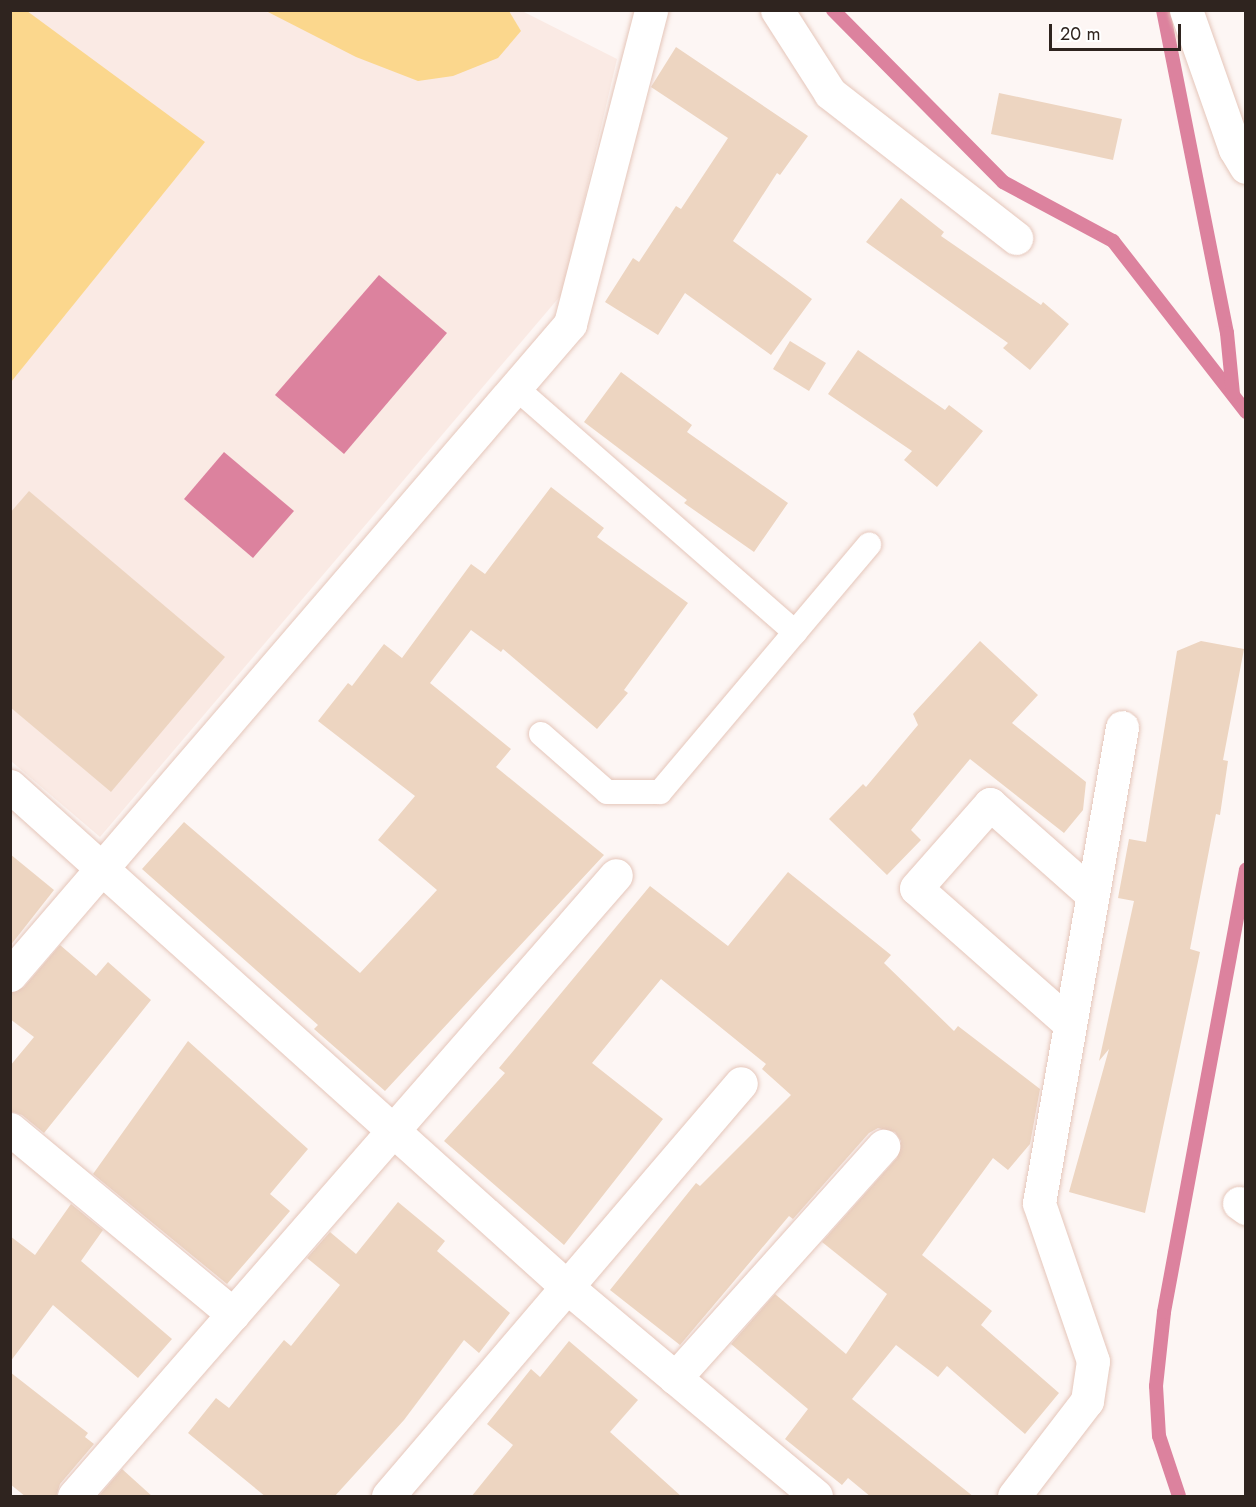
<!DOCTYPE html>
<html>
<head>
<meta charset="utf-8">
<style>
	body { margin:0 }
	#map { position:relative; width:1256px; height:1507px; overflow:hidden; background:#fdf6f4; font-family:Jost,sans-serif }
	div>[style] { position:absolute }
	.built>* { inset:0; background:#faeae4 }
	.green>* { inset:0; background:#fbd78d }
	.water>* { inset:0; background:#dc829e }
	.stream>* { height:14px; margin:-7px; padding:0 7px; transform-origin:7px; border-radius:7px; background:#dc829e }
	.building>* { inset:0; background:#edd5c1 }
	.roads { filter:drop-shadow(0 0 2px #e5c6ba) drop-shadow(0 0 2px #e5c6ba) }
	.service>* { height:24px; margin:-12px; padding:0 12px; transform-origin:12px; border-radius:12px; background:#fff }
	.minor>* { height:33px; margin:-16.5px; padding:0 16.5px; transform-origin:16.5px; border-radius:16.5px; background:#fff }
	span { translate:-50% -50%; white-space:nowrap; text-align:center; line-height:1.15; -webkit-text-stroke:4.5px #fff; paint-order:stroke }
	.frame { position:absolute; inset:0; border:12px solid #2f241f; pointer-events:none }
	.scale { position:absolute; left:1049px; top:24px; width:132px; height:27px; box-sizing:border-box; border:3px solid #2f241f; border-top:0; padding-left:8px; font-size:18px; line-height:21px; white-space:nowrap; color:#2f241f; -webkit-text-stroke:4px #fff; paint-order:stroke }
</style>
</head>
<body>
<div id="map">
	<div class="built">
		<div style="clip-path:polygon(11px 11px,522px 11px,617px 59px,562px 294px,100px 837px,11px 761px)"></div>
	</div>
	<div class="green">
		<div style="clip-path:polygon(10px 11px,27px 11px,205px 142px,11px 382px)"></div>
		<div style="clip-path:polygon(266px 11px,509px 11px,521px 31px,498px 58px,453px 76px,418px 81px,356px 57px)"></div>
	</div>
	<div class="water">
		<div style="clip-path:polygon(379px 275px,447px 333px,344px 454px,275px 395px)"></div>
		<div style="clip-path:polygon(224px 452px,294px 511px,253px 558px,184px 499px)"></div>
	</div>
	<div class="stream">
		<div style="left:833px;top:10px;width:242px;rotate:45.3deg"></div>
		<div style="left:1003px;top:182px;width:125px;rotate:28.2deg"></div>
		<div style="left:1113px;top:241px;width:217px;rotate:52.1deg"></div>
		<div style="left:1163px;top:10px;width:329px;rotate:78.8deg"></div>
		<div style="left:1227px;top:333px;width:61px;rotate:84.4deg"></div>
		<div style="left:1179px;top:1496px;width:63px;rotate:-108.4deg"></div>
		<div style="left:1159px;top:1436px;width:50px;rotate:-93.4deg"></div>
		<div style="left:1156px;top:1386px;width:74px;rotate:-83.8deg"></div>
		<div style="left:1164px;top:1312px;width:450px;rotate:-79.5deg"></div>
	</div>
	<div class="building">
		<div style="clip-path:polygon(676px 47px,808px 136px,780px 175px,777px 173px,733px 241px,812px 299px,771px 355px,685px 293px,658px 335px,605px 302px,633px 258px,639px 262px,676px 206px,681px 209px,728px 138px,651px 87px)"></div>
		<div style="clip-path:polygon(999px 93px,1122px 119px,1113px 160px,991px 134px)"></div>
		<div style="clip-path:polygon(901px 198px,944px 232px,941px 236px,1041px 305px,1043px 302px,1069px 324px,1030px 370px,1003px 348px,1008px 343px,866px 242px)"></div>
		<div style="clip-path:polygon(790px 341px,826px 363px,809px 391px,773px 369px)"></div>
		<div style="clip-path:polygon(858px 350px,945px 410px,949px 405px,983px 431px,937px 487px,904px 460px,912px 451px,828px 394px)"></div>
		<div style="clip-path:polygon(621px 372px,692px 425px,687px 432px,788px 503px,754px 552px,684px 503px,687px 500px,584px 422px)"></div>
		<div style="clip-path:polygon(551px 487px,604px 528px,597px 537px,688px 603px,624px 690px,628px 693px,597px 729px,503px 649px,501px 652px,471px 630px,430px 683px,511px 749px,496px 767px,604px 855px,385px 1091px,314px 1029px,318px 1025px,142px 869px,184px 822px,360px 973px,437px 890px,378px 840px,415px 796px,318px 721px,348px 683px,352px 686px,384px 644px,402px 658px,471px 564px,485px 574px)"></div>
		<div style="clip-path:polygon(29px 491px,225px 657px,111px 792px,10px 707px,10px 513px)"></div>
		<div style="clip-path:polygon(980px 641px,1038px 695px,1012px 723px,1086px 782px,1083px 810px,1064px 833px,970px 759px,911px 830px,921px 840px,887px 875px,829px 819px,863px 784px,866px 787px,918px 725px,913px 714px)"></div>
		<div style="clip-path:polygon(1201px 641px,1244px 649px,1223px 760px,1228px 761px,1220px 815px,1216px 814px,1190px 949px,1200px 952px,1145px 1213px,1069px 1192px,1109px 1049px,1099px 1061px,1134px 901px,1118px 898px,1129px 839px,1146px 842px,1177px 651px)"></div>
		<div style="clip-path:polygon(10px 854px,54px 890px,10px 946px)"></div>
		<div style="clip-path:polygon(788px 872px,891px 955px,884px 963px,954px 1031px,958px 1026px,1040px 1089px,1030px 1144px,1008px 1170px,993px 1158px,922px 1255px,992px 1311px,981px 1325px,1059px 1393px,1025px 1434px,947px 1366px,938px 1377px,896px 1345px,852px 1399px,974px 1497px,871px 1497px,848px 1478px,842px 1485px,785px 1439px,808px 1409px,731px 1344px,775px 1294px,846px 1354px,887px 1294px,822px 1242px,897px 1158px,901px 1141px,895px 1132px,878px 1128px,869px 1133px,793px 1219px,789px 1216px,680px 1345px,610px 1290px,696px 1183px,700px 1186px,791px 1095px,762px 1069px,766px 1064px,661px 979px,592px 1063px,663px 1119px,564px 1245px,444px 1141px,505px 1073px,499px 1068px,650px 886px,728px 946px)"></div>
		<div style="clip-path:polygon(60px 945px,96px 976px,108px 962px,151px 1000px,44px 1133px,22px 1115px,10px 1111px,10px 1066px,34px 1037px,10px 1019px,10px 993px,24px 987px)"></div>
		<div style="clip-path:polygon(188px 1041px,308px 1149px,270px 1194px,290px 1211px,227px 1284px,93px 1174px)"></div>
		<div style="clip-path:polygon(398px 1202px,445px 1241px,437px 1251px,510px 1313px,479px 1353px,464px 1340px,404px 1420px,334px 1497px,266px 1497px,188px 1433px,216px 1398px,229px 1408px,284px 1340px,291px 1346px,340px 1285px,307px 1258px,330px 1232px,356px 1254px)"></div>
		<div style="clip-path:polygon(71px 1204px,103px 1230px,81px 1261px,172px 1339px,138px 1378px,53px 1305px,10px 1362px,10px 1236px,35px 1255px)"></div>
		<div style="clip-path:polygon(569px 1341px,638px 1400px,610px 1432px,682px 1497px,471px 1497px,513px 1445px,487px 1424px,531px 1369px,540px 1377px)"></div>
		<div style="clip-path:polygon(10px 1372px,88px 1433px,85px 1437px,94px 1444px,60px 1484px,56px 1497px,26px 1497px,10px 1484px)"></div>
		<div style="clip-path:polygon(122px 1469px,153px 1497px,98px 1497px)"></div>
	</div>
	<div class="roads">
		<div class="service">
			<div style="left:516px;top:388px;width:371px;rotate:41.2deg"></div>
			<div style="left:541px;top:734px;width:88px;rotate:41.3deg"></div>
			<div style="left:607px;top:792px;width:53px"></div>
			<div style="left:660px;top:792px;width:324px;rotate:-49.8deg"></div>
		</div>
		<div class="minor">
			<div style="left:777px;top:10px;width:98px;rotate:57.4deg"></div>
			<div style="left:830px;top:93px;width:236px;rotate:37.9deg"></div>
			<div style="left:1186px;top:10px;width:147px;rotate:70.6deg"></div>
			<div style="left:1235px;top:149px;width:21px;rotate:59deg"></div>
			<div style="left:10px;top:786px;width:749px;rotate:41.97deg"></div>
			<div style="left:567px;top:1287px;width:325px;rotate:40deg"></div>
			<div style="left:10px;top:975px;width:859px;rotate:-49.3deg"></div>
			<div style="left:570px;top:324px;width:324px;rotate:-75.5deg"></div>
			<div style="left:1070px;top:1024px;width:205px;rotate:-138.6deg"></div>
			<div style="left:916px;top:888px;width:112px;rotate:-48.6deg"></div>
			<div style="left:990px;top:804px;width:137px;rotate:41.5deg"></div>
			<div style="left:10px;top:1129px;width:290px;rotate:39.7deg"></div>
			<div style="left:1239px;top:1203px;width:9px;rotate:36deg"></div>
			<div style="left:675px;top:1378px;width:312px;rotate:-48.1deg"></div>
			<div style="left:74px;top:1496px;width:824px;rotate:-48.89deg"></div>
			<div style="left:388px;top:1496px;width:543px;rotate:-49.48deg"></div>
			<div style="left:1014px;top:1496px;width:120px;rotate:-52.5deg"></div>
			<div style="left:1087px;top:1401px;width:40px;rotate:-81.5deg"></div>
			<div style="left:1093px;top:1361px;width:167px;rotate:-108.9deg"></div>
			<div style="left:1039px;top:1203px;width:483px;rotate:-80.1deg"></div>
		</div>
	</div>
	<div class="frame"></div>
	<div class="scale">20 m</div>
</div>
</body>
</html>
